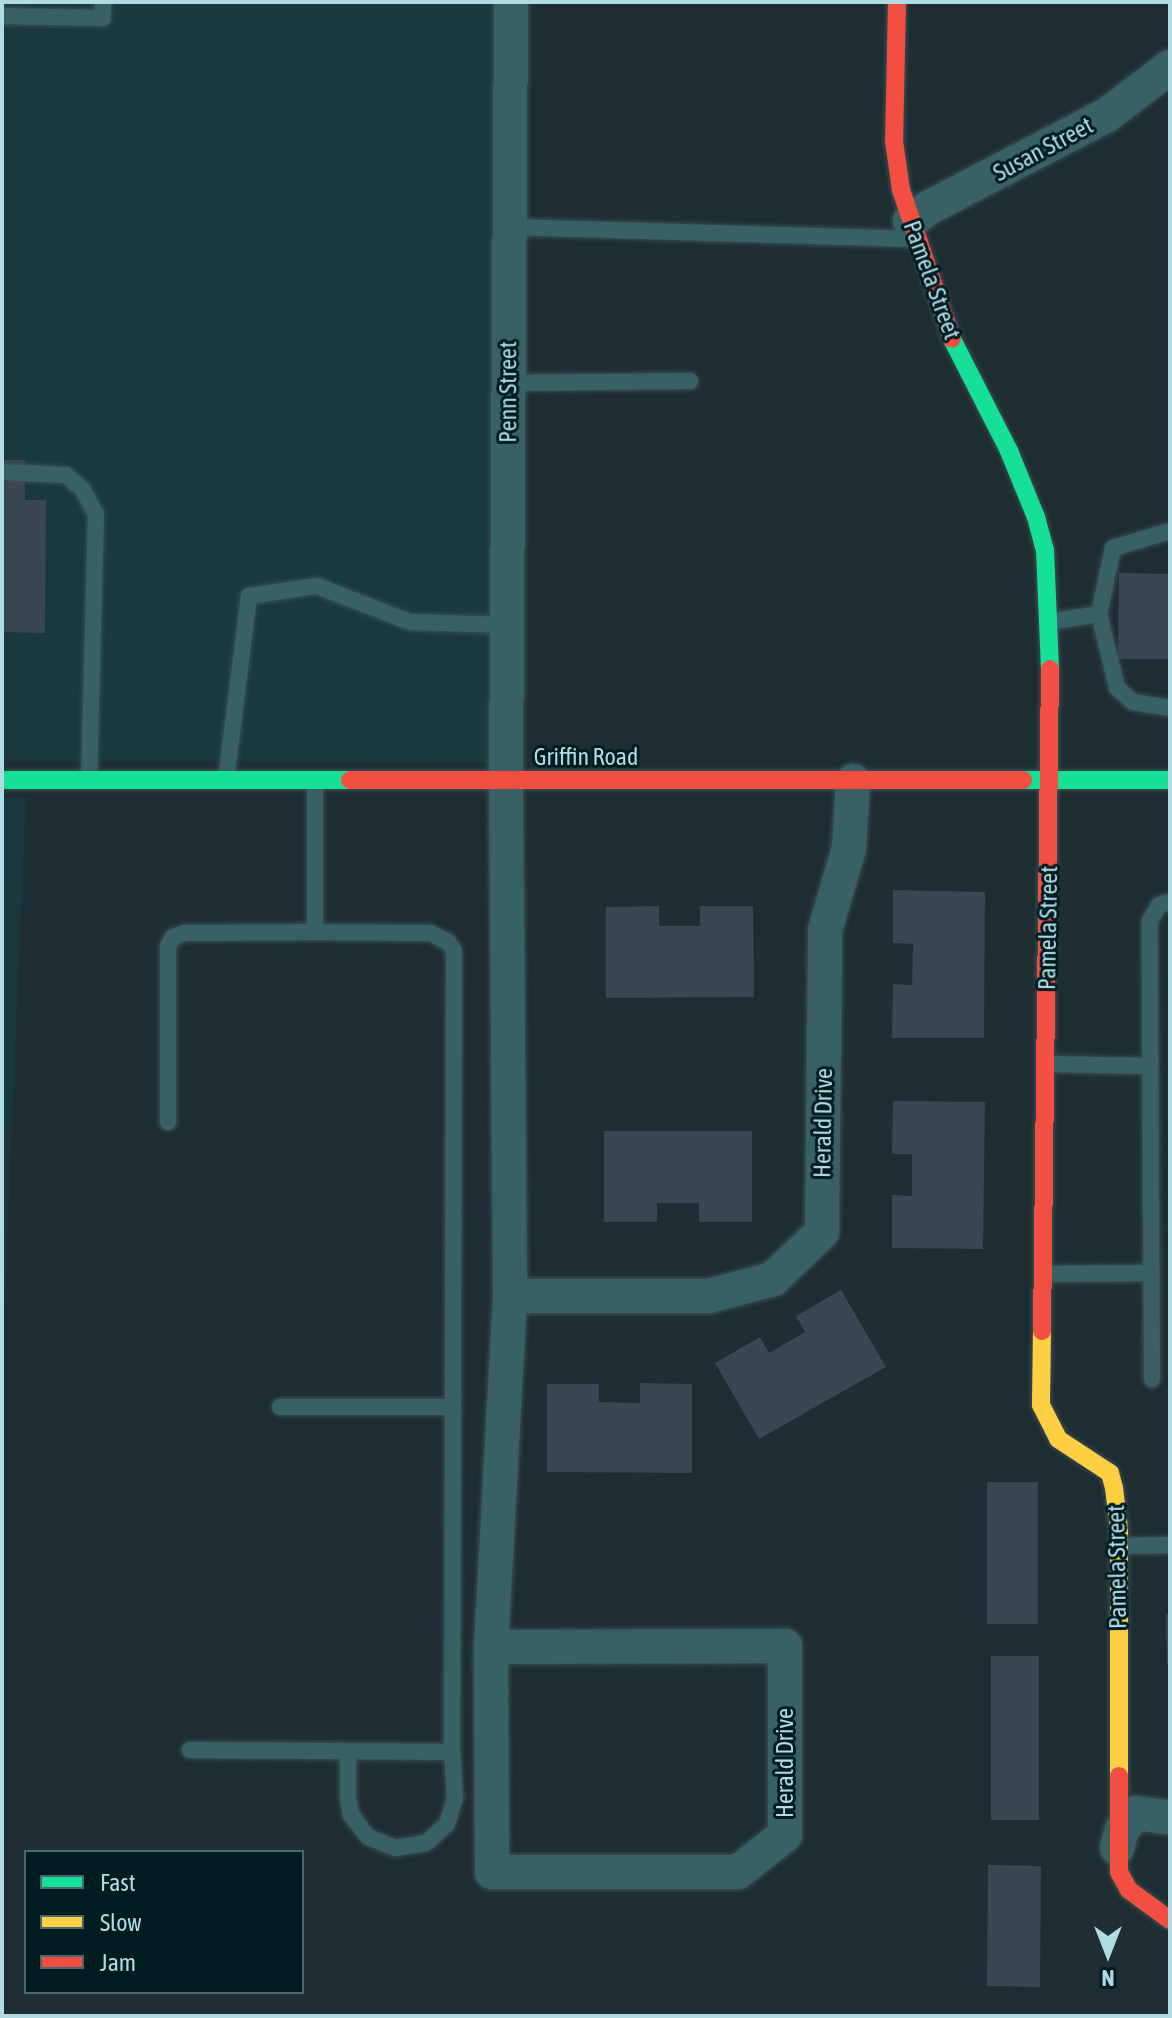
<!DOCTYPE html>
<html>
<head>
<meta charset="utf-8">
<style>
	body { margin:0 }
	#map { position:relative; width:1172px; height:2018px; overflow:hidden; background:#1e2e32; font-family:"Asap Condensed",sans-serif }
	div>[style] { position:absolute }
	.built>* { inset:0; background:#19393f }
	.building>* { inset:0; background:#3a4652 }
	.roads { filter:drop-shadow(0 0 2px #394d51) drop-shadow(0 0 2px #394d51) }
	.lane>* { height:16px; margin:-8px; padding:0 8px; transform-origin:8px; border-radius:8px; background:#386166 }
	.street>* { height:34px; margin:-17px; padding:0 17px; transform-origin:17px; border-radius:17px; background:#386166 }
	.fast>* { height:18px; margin:-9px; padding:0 9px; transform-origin:9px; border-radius:9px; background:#16e098 }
	.slow>* { height:18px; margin:-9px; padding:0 9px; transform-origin:9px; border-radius:9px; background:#ffcf43 }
	.jam>* { height:18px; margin:-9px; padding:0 9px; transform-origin:9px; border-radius:9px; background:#f24e42 }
	span { translate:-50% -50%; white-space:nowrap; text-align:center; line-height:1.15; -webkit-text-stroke:6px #001c21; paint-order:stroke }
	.street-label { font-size:24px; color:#b0dbe4 }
	.frame { position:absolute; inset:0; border:4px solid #b0dbe4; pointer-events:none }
	.legend { position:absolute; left:24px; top:1850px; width:280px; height:144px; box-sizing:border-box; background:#001c21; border:2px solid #46686f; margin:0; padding:10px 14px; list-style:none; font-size:24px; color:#b0dbe4 }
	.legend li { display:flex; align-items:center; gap:16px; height:40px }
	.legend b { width:40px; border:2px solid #46686f }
	.north { position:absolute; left:1068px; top:1914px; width:80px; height:80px; -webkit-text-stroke:6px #001c21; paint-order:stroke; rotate:180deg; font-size:22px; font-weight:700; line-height:32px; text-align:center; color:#b0dbe4 }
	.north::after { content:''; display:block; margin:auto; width:28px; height:36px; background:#b0dbe4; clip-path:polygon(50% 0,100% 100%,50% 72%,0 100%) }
</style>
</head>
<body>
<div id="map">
	<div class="built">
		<div style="clip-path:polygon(2px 2px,512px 2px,518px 763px,2px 761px)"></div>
		<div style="clip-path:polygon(2px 798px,26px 798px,2px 1355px)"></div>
	</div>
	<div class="building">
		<div style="clip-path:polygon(2px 460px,25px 460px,25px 500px,46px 500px,45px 633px,2px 632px)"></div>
		<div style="clip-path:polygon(1119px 573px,1170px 574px,1170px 659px,1118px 659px)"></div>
		<div style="clip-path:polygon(893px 890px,985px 892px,984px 1038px,892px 1038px,893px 984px,912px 985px,913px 944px,893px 943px)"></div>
		<div style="clip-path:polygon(659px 906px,659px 926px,700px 926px,700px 906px,753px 906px,754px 997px,606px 998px,606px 907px)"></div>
		<div style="clip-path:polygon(893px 1101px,985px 1102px,983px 1249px,892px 1248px,892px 1195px,912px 1196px,912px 1154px,892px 1154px)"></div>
		<div style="clip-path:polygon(604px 1131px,752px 1131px,752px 1222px,699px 1222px,699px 1203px,657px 1203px,657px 1222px,604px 1222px)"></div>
		<div style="clip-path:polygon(841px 1290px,886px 1367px,759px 1439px,715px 1363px,760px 1337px,769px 1353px,805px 1332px,796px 1316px)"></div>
		<div style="clip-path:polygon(640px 1383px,692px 1384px,692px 1473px,547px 1472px,547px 1384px,599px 1384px,599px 1402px,640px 1403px)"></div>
		<div style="clip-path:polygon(987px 1482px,1038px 1482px,1038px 1624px,987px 1624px)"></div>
		<div style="clip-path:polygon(1166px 1614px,1170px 1614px,1170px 1664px,1167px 1664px)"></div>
		<div style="clip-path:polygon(991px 1656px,1039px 1656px,1039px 1820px,991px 1820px)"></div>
		<div style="clip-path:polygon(988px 1865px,1041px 1866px,1040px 1987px,987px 1986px)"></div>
	</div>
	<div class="roads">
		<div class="lane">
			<div style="left:2px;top:16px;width:101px;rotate:1.1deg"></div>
			<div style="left:103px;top:18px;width:16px;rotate:-90deg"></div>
			<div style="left:509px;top:227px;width:406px;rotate:1.7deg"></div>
			<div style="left:508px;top:383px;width:182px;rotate:-0.6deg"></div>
			<div style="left:2px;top:472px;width:64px;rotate:2.7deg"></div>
			<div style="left:66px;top:475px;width:23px;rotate:41deg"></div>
			<div style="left:83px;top:490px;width:27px;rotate:62deg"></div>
			<div style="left:96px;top:514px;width:265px;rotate:91.5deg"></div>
			<div style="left:1099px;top:614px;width:76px;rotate:76.3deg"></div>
			<div style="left:1117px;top:688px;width:21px;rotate:41deg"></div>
			<div style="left:1133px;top:702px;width:37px;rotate:9deg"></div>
			<div style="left:1049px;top:622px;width:51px;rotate:-9.1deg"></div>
			<div style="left:1099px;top:614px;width:67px;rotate:-78deg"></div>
			<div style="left:1113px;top:548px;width:59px;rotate:-16.6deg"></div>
			<div style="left:226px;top:780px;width:185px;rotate:-82.9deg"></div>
			<div style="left:249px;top:596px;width:69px;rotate:-8.4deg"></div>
			<div style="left:317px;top:586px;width:100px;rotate:21.2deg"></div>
			<div style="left:410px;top:622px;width:97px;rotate:1.8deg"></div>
			<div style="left:1047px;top:1064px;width:103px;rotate:1.1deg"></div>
			<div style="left:168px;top:1122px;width:176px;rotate:-90deg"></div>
			<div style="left:168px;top:946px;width:10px;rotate:-61deg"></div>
			<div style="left:173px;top:937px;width:12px;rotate:-20deg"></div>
			<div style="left:184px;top:933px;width:131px;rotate:-0.4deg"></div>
			<div style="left:315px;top:932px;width:150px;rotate:-90deg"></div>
			<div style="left:1044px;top:1274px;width:107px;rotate:-0.5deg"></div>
			<div style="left:1152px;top:1379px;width:458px;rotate:-90.3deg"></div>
			<div style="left:1150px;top:921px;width:18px;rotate:-61deg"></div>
			<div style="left:1159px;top:905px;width:11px;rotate:-15deg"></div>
			<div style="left:280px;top:1407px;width:173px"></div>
			<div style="left:1121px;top:1546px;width:49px;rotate:-1.2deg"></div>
			<div style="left:190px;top:1750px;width:262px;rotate:0.4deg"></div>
			<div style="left:452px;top:1752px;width:801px;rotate:-89.86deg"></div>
			<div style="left:454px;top:951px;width:11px;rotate:-124deg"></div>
			<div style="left:448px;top:942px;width:20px;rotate:-153deg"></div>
			<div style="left:430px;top:933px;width:115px;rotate:-179.5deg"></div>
			<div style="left:348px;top:1752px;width:46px;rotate:90deg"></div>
			<div style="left:348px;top:1798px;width:17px;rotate:80deg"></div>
			<div style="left:351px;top:1815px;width:28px;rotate:52deg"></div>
			<div style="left:368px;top:1837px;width:29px;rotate:22deg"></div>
			<div style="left:395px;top:1848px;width:31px;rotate:-9deg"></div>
			<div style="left:426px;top:1843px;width:28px;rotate:-42deg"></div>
			<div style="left:447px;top:1824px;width:28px;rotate:-73deg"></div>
			<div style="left:455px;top:1797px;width:45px;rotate:-93.8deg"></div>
		</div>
		<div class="street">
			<div style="left:910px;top:221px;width:24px;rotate:-35deg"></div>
			<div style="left:930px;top:207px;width:199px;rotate:-27.5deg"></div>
			<div style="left:1107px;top:115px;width:79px;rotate:-37.3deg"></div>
			<div style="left:510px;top:1296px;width:199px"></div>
			<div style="left:709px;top:1296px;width:66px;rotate:-14.9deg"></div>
			<div style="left:773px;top:1279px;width:68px;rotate:-43.8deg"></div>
			<div style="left:822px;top:1232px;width:302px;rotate:-89.4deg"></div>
			<div style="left:825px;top:930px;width:85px;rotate:-73.7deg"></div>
			<div style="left:849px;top:848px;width:67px;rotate:-86.6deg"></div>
			<div style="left:785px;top:1646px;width:189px;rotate:90deg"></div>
			<div style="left:785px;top:1835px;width:60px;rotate:141.8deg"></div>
			<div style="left:738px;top:1872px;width:246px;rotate:180deg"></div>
			<div style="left:492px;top:1872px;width:225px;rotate:-90.3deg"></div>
			<div style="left:491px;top:1647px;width:294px;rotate:-0.2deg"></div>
			<div style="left:491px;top:1647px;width:352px;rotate:-86.9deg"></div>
			<div style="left:510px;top:1296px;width:514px;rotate:-90.45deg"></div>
			<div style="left:506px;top:782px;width:780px;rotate:-89.63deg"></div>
			<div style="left:1117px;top:1848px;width:20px;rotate:-75deg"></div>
			<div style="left:1122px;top:1829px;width:21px;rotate:-49deg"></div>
			<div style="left:1136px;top:1813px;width:34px;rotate:8deg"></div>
		</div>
		<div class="fast">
			<div style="left:952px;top:339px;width:126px;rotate:63deg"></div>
			<div style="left:1009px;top:451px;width:71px;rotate:67.8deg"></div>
			<div style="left:1036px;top:517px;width:34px;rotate:75deg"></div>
			<div style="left:1045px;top:550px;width:119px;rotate:87.6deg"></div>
			<div style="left:2px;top:780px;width:348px"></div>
			<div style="left:1023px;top:780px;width:147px"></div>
		</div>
		<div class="slow">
			<div style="left:1042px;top:1331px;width:74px;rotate:90.8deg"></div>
			<div style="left:1041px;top:1405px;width:38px;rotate:63deg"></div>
			<div style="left:1058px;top:1439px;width:62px;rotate:33.2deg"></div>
			<div style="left:1110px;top:1473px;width:16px;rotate:75deg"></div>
			<div style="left:1114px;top:1488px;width:41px;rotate:83deg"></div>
			<div style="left:1119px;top:1529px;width:247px;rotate:90deg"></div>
		</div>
		<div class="jam">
			<div style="left:897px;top:2px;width:139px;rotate:91.2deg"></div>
			<div style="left:894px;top:141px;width:49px;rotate:81.9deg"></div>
			<div style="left:901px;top:190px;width:157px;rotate:71.1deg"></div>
			<div style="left:350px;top:780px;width:673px"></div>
			<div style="left:1042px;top:1331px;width:662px;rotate:-89.31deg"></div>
			<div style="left:1119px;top:1776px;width:96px;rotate:90deg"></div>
			<div style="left:1119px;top:1872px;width:21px;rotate:61deg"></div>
			<div style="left:1129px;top:1890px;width:51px;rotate:36.2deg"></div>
		</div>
	</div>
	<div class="street-label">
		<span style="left:1043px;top:149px;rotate:-28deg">Susan Street</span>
		<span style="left:932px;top:280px;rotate:70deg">Pamela Street</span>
		<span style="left:508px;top:392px;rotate:-90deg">Penn Street</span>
		<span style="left:586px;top:757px">Griffin Road</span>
		<span style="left:1048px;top:928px;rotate:-89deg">Pamela Street</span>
		<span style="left:823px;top:1123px;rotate:-89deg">Herald Drive</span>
		<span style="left:1117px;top:1567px;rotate:-91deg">Pamela Street</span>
		<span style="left:785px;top:1763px;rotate:-90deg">Herald Drive</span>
	</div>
	<div class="frame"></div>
	<ul class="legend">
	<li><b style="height:10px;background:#16e098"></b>Fast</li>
	<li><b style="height:10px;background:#ffcf43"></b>Slow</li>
	<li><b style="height:10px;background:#f24e42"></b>Jam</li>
	</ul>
	<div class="north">N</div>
</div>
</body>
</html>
